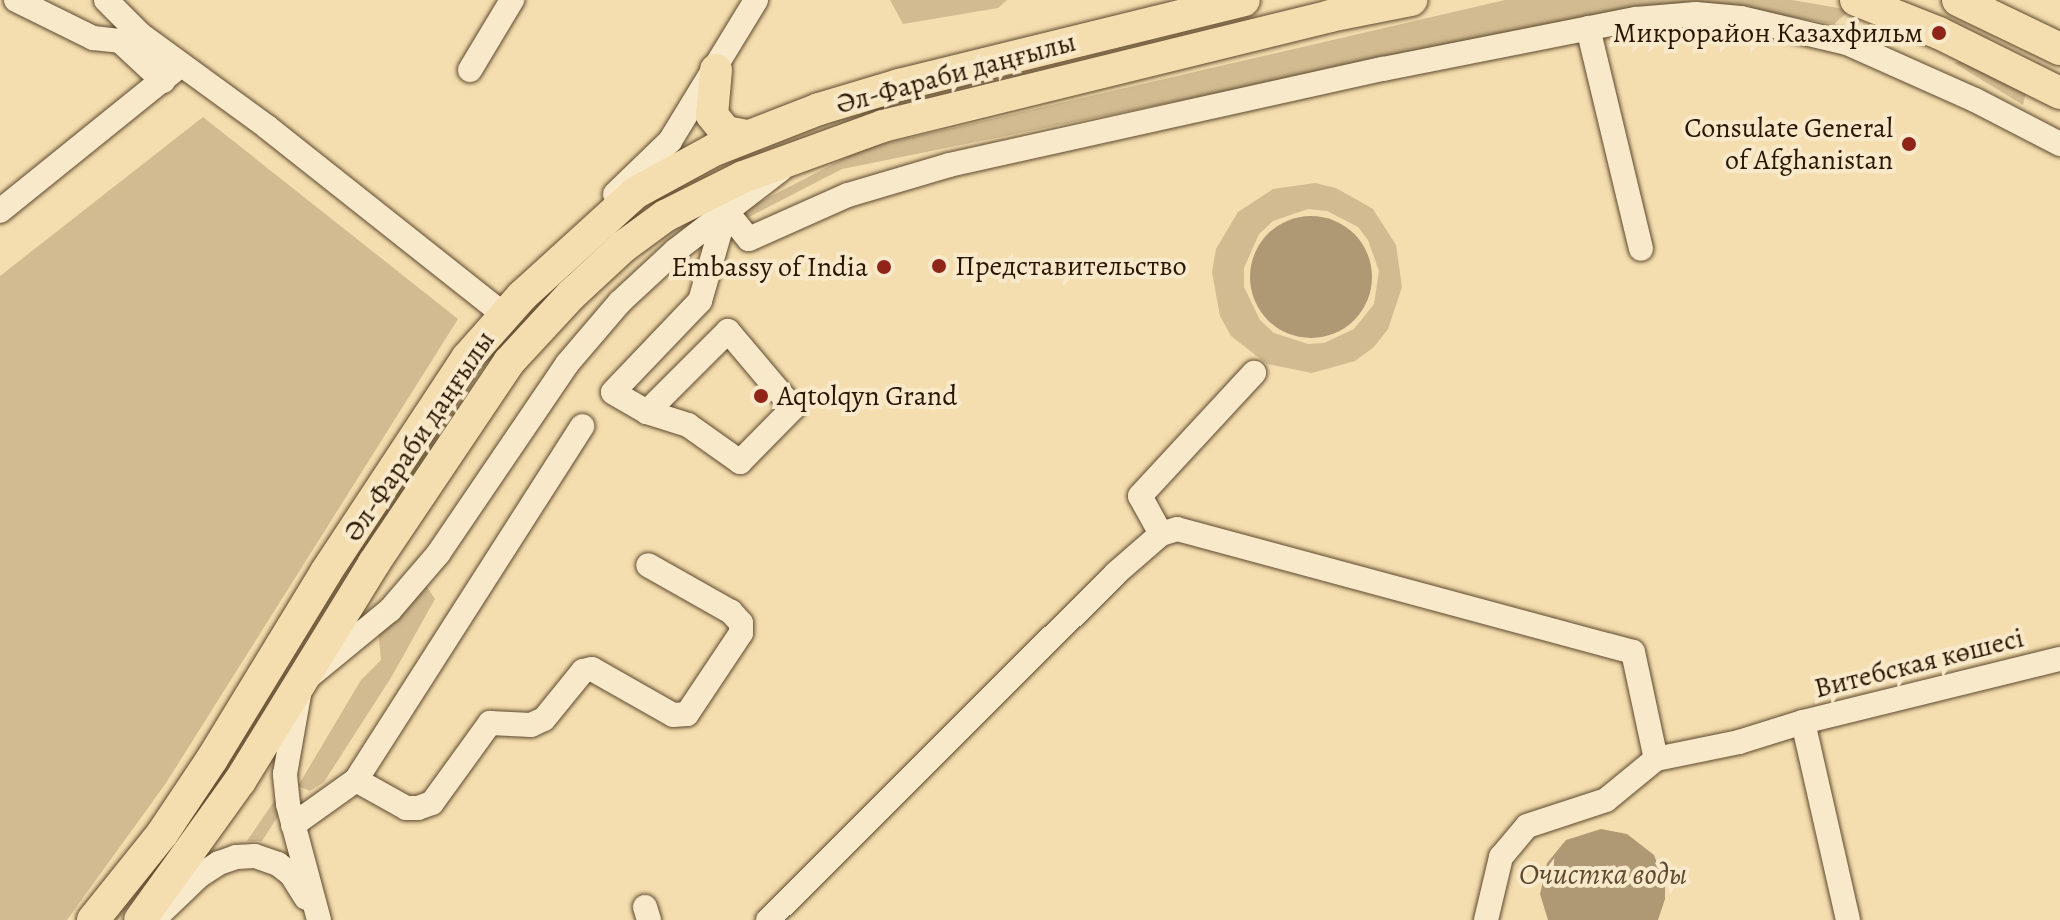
<!DOCTYPE html>
<html>
<head>
<meta charset="utf-8">
<style>
	body { margin:0 }
	#map { position:relative; width:2060px; height:920px; overflow:hidden; background:#f4ddae; font-family:Alegreya,serif }
	div>[style] { position:absolute }
	.green>* { inset:0; background:#d2bb91 }
	.water>* { inset:0; background:#af9974 }
	.round { border-radius:50% }
	.roads { filter:drop-shadow(0 0 2px #5c482d) drop-shadow(0 0 2px #5c482d) }
	.minor>* { height:24px; margin:-12px; padding:0 12px; transform-origin:12px; border-radius:12px; background:#f8e9ca }
	.major>* { height:32px; margin:-16px; padding:0 16px; transform-origin:16px; border-radius:16px; background:#f4ddae }
	.dots>* { width:22px; height:22px; translate:-50% -50%; box-sizing:border-box; border:4px solid #f8e9ca; border-radius:50% }
	span { translate:-50% -50%; white-space:nowrap; text-align:center; line-height:1.15; -webkit-text-stroke:8px #f8e9ca; paint-order:stroke }
	.poi-label { font-size:28px; color:#2a1602 }
	.right { translate:-100% -50%; text-align:right }
	.left { translate:0 -50%; text-align:left }
	.street-label { font-size:28px; color:#2a1602 }
	.water-label { font-size:30px; color:#5f4a30; font-style:italic }
</style>
</head>
<body>
<div id="map">
	<div class="green">
		<div style="clip-path:polygon(890px 0,1007px 0,998px 8px,903px 24px)"></div>
		<div style="clip-path:polygon(1505px 0,1792px 0,1850px 10px,1834px 24px,1694px 1px,1559px 24px,842px 169px,745px 219px,743px 211px,862px 149px)"></div>
		<div style="clip-path:polygon(1960px 61px,2026px 92px,2023px 105px,1954px 63px)"></div>
		<div style="clip-path:polygon(203px 117px,458px 319px,166px 783px,67px 920px,0 920px,0 276px)"></div>
		<div style="clip-path:polygon(evenodd,1315px 183px,1336px 188px,1373px 209px,1396px 245px,1402px 287px,1388px 329px,1374px 347px,1355px 361px,1312px 373px,1267px 364px,1231px 336px,1220px 316px,1212px 272px,1216px 249px,1238px 212px,1273px 189px,1315px 183px,1308px 209px,1327px 211px,1358px 227px,1368px 240px,1379px 271px,1374px 304px,1354px 329px,1324px 343px,1308px 344px,1274px 333px,1260px 320px,1244px 287px,1244px 268px,1259px 234px,1273px 221px,1308px 209px)"></div>
		<div style="clip-path:polygon(635px 209px,638px 216px,553px 297px,207px 806px,118px 920px,104px 920px,196px 801px,437px 433px,549px 290px)"></div>
		<div style="clip-path:polygon(425px 584px,435px 599px,392px 676px,324px 782px,310px 791px,298px 786px,361px 680px,381px 660px,378px 630px)"></div>
		<div style="clip-path:polygon(283px 788px,282px 810px,262px 841px,247px 841px)"></div>
	</div>
	<div class="water">
		<div class="round" style="left:1250px;top:216px;width:122px;height:122px"></div>
		<div style="clip-path:polygon(1601px 829px,1627px 834px,1654px 855px,1665px 883px,1665px 899px,1658px 920px,1548px 920px,1540px 894px,1547px 863px,1566px 840px)"></div>
	</div>
	<div class="roads">
		<div class="minor">
			<div style="left:16px;top:0;width:86px;rotate:26.3deg"></div>
			<div style="left:93px;top:38px;width:27px;rotate:6deg"></div>
			<div style="left:120px;top:41px;width:59px;rotate:42.9deg"></div>
			<div style="left:106px;top:0;width:49px;rotate:45deg"></div>
			<div style="left:141px;top:35px;width:156px;rotate:36.1deg"></div>
			<div style="left:267px;top:127px;width:301px;rotate:38.4deg"></div>
			<div style="left:503px;top:314px;width:16px;rotate:-50deg"></div>
			<div style="left:1588px;top:28px;width:227px;rotate:76.5deg"></div>
			<div style="left:470px;top:70px;width:82px;rotate:-59deg"></div>
			<div style="left:615px;top:194px;width:76px;rotate:-43.9deg"></div>
			<div style="left:670px;top:141px;width:165px;rotate:-58.6deg"></div>
			<div style="left:0;top:211px;width:233px;rotate:-38.9deg"></div>
			<div style="left:726px;top:211px;width:36px;rotate:51deg"></div>
			<div style="left:749px;top:239px;width:108px;rotate:-24deg"></div>
			<div style="left:848px;top:195px;width:105px;rotate:-16.5deg"></div>
			<div style="left:949px;top:165px;width:444px;rotate:-12.5deg"></div>
			<div style="left:1383px;top:69px;width:258px;rotate:-11.2deg"></div>
			<div style="left:1636px;top:19px;width:60px;rotate:-4.8deg"></div>
			<div style="left:1696px;top:14px;width:45px;rotate:5.1deg"></div>
			<div style="left:1741px;top:18px;width:109px;rotate:13.3deg"></div>
			<div style="left:1847px;top:43px;width:140px;rotate:24deg"></div>
			<div style="left:1975px;top:100px;width:96px;rotate:27.4deg"></div>
			<div style="left:647px;top:412px;width:43px;rotate:17.6deg"></div>
			<div style="left:688px;top:425px;width:64px;rotate:35.4deg"></div>
			<div style="left:740px;top:462px;width:76px;rotate:-45.5deg"></div>
			<div style="left:793px;top:408px;width:101px;rotate:-130.2deg"></div>
			<div style="left:728px;top:331px;width:115px;rotate:135deg"></div>
			<div style="left:647px;top:412px;width:39px;rotate:-150deg"></div>
			<div style="left:613px;top:392px;width:126px;rotate:-46.3deg"></div>
			<div style="left:700px;top:301px;width:94px;rotate:-73.9deg"></div>
			<div style="left:1161px;top:534px;width:43px;rotate:-118.9deg"></div>
			<div style="left:1140px;top:496px;width:168px;rotate:-47.2deg"></div>
			<div style="left:356px;top:780px;width:57px;rotate:29.2deg"></div>
			<div style="left:406px;top:808px;width:12px"></div>
			<div style="left:418px;top:808px;width:15px;rotate:-20deg"></div>
			<div style="left:432px;top:803px;width:99px;rotate:-54.1deg"></div>
			<div style="left:490px;top:723px;width:41px;rotate:2.8deg"></div>
			<div style="left:531px;top:725px;width:14px;rotate:-25deg"></div>
			<div style="left:544px;top:719px;width:62px;rotate:-50.9deg"></div>
			<div style="left:583px;top:671px;width:9px;rotate:-13deg"></div>
			<div style="left:592px;top:669px;width:93px;rotate:29.6deg"></div>
			<div style="left:673px;top:715px;width:14px;rotate:-4deg"></div>
			<div style="left:687px;top:714px;width:97px;rotate:-56.3deg"></div>
			<div style="left:741px;top:633px;width:10px;rotate:-90deg"></div>
			<div style="left:741px;top:623px;width:15px;rotate:-132deg"></div>
			<div style="left:731px;top:612px;width:95px;rotate:-150.5deg"></div>
			<div style="left:293px;top:825px;width:77px;rotate:-35.5deg"></div>
			<div style="left:356px;top:780px;width:420px;rotate:-57.4deg"></div>
			<div style="left:645px;top:907px;width:14px;rotate:73deg"></div>
			<div style="left:153px;top:920px;width:64px;rotate:-43.7deg"></div>
			<div style="left:199px;top:876px;width:24px;rotate:-33deg"></div>
			<div style="left:219px;top:863px;width:18px;rotate:-19deg"></div>
			<div style="left:236px;top:857px;width:19px;rotate:-3deg"></div>
			<div style="left:255px;top:856px;width:24px;rotate:19deg"></div>
			<div style="left:278px;top:864px;width:16px;rotate:38deg"></div>
			<div style="left:291px;top:874px;width:28px;rotate:58deg"></div>
			<div style="left:319px;top:920px;width:120px;rotate:-105deg"></div>
			<div style="left:288px;top:804px;width:30px;rotate:-96deg"></div>
			<div style="left:285px;top:774px;width:92px;rotate:-80deg"></div>
			<div style="left:301px;top:683px;width:115px;rotate:-39.4deg"></div>
			<div style="left:390px;top:610px;width:74px;rotate:-49.4deg"></div>
			<div style="left:438px;top:554px;width:230px;rotate:-55.8deg"></div>
			<div style="left:567px;top:364px;width:82px;rotate:-49.5deg"></div>
			<div style="left:620px;top:302px;width:75px;rotate:-42.8deg"></div>
			<div style="left:675px;top:251px;width:133px;rotate:-37.6deg"></div>
			<div style="left:768px;top:920px;width:490px;rotate:-44.9deg"></div>
			<div style="left:1115px;top:574px;width:61px;rotate:-41deg"></div>
			<div style="left:1161px;top:534px;width:17px;rotate:-17deg"></div>
			<div style="left:1177px;top:529px;width:472px;rotate:15.1deg"></div>
			<div style="left:1633px;top:652px;width:109px;rotate:77.9deg"></div>
			<div style="left:1486px;top:920px;width:65px;rotate:-76.6deg"></div>
			<div style="left:1501px;top:857px;width:40px;rotate:-50deg"></div>
			<div style="left:1527px;top:826px;width:83px;rotate:-18.2deg"></div>
			<div style="left:1606px;top:800px;width:65px;rotate:-39.4deg"></div>
			<div style="left:1656px;top:759px;width:85px;rotate:-11.6deg"></div>
			<div style="left:1739px;top:742px;width:67px;rotate:-17.4deg"></div>
			<div style="left:1848px;top:920px;width:203px;rotate:-102.8deg"></div>
			<div style="left:1803px;top:722px;width:265px;rotate:-13.8deg"></div>
		</div>
		<div class="major">
			<div style="left:1856px;top:0;width:89px;rotate:21.7deg"></div>
			<div style="left:1939px;top:33px;width:135px;rotate:26.4deg"></div>
			<div style="left:1958px;top:0;width:113px;rotate:25.7deg"></div>
			<div style="left:716px;top:70px;width:45px;rotate:95.1deg"></div>
			<div style="left:712px;top:115px;width:22px;rotate:51deg"></div>
			<div style="left:726px;top:132px;width:21px;rotate:11deg"></div>
			<div style="left:93px;top:920px;width:110px;rotate:-51.3deg"></div>
			<div style="left:162px;top:834px;width:90px;rotate:-56.3deg"></div>
			<div style="left:212px;top:759px;width:219px;rotate:-58.6deg"></div>
			<div style="left:326px;top:572px;width:256px;rotate:-56.6deg"></div>
			<div style="left:467px;top:358px;width:83px;rotate:-48.4deg"></div>
			<div style="left:522px;top:296px;width:153px;rotate:-42.3deg"></div>
			<div style="left:635px;top:193px;width:90px;rotate:-28.6deg"></div>
			<div style="left:714px;top:150px;width:113px;rotate:-21.3deg"></div>
			<div style="left:819px;top:109px;width:84px;rotate:-16.7deg"></div>
			<div style="left:899px;top:85px;width:355px;rotate:-13.8deg"></div>
			<div style="left:140px;top:920px;width:171px;rotate:-54.3deg"></div>
			<div style="left:240px;top:781px;width:256px;rotate:-58.4deg"></div>
			<div style="left:374px;top:563px;width:242px;rotate:-56.1deg"></div>
			<div style="left:509px;top:362px;width:91px;rotate:-47.2deg"></div>
			<div style="left:571px;top:295px;width:72px;rotate:-42.8deg"></div>
			<div style="left:624px;top:246px;width:51px;rotate:-36.2deg"></div>
			<div style="left:665px;top:216px;width:87px;rotate:-26.6deg"></div>
			<div style="left:743px;top:177px;width:149px;rotate:-20deg"></div>
			<div style="left:883px;top:126px;width:460px;rotate:-13.8deg"></div>
			<div style="left:1330px;top:16px;width:83px;rotate:-11.2deg"></div>
		</div>
	</div>
	<div class="dots">
		<div style="left:1939px;top:33px;background:#8f2418"></div>
		<div style="left:1909px;top:144px;background:#8f2418"></div>
		<div style="left:939px;top:266px;background:#8f2418"></div>
		<div style="left:884px;top:267px;background:#8f2418"></div>
		<div style="left:761px;top:396px;background:#8f2418"></div>
	</div>
	<div class="poi-label">
		<span class="right" style="left:1923px;top:33px">Микрорайон Казахфильм</span>
		<span class="right" style="left:1893px;top:144px">Consulate General<br>of Afghanistan</span>
		<span class="left" style="left:955px;top:266px">Представительство</span>
		<span class="right" style="left:868px;top:267px">Embassy of India</span>
		<span class="left" style="left:777px;top:396px">Aqtolqyn Grand</span>
	</div>
	<div class="street-label">
		<span style="left:956px;top:73px;rotate:-15deg">Әл-Фараби даңғылы</span>
		<span style="left:419px;top:436px;rotate:-56deg">Әл-Фараби даңғылы</span>
		<span style="left:1919px;top:663px;rotate:-14deg">Витебская көшесі</span>
	</div>
	<div class="water-label">
		<span style="left:1603px;top:874px">Очистка воды</span>
	</div>
</div>
</body>
</html>
